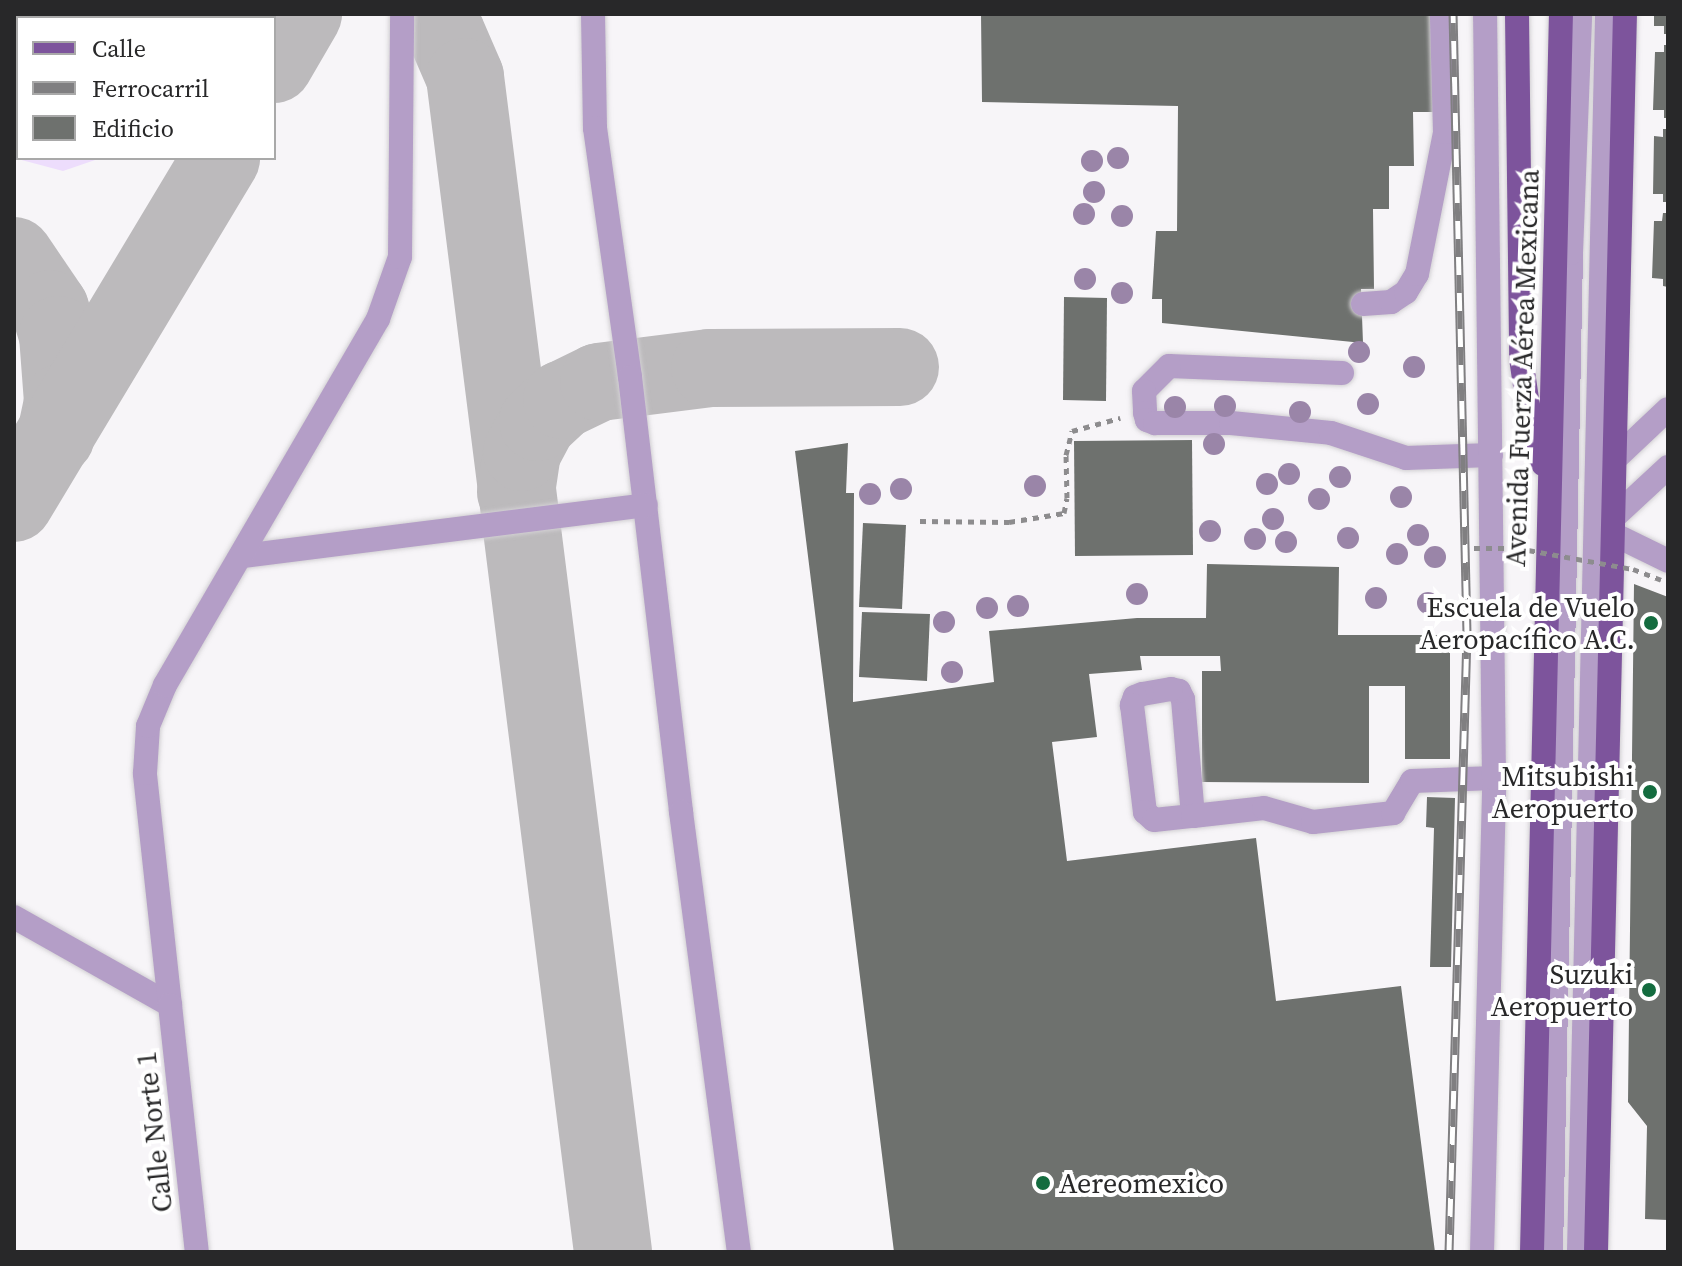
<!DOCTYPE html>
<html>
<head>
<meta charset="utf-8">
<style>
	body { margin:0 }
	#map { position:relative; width:1682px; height:1266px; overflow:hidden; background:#f7f5f8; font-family:"Source Serif 4",serif }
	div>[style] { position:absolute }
	.green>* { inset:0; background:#edddfc }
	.taxiway>* { height:78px; margin:-39px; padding:0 39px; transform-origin:39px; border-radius:39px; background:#bcbabc }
	.building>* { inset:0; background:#6e716e }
	.path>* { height:5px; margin-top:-2.5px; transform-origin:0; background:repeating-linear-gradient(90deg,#8d8c8e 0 6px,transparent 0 12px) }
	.roads { filter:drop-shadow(0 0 2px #d2d0d3) drop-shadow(0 0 2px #d2d0d3) }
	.minor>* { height:24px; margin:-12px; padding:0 12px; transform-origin:12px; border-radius:12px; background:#b49ec7 }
	.major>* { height:24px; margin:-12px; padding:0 12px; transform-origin:12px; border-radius:12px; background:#7d549c }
	.rail>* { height:9px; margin-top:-4.5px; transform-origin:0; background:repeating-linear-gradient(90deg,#fff 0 18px,#807f81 0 36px); box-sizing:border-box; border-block:2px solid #807f81 }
	.path-bridge>* { height:5px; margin-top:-2.5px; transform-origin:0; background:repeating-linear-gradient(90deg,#8d8c8e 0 6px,transparent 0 12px) }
	.trees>* { width:22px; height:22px; margin:-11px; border-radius:50%; background:#9a85a8 }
	.dots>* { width:22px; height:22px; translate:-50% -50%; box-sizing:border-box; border:4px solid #fff; border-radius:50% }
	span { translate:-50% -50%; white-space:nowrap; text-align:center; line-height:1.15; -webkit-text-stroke:8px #fff; paint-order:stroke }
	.street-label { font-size:28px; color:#282829 }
	.poi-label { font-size:28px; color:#282829 }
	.right { translate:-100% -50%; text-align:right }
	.left { translate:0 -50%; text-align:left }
	.frame { position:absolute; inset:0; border:16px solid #282829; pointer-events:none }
	.legend { position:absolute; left:16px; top:16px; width:260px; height:144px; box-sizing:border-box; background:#fff; border:2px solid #a9a9a9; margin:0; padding:10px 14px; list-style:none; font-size:24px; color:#282829 }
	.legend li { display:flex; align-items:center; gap:16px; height:40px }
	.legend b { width:40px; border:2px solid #a9a9a9 }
</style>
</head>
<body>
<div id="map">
	<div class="green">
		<div style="clip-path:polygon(14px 14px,186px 14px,186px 18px,18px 18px,18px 158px,101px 158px,63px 171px,14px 158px)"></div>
	</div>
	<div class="taxiway">
		<div style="left:434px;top:14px;width:22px;rotate:58deg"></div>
		<div style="left:446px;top:33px;width:48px;rotate:66.6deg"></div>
		<div style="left:465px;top:77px;width:1184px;rotate:82.82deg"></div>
		<div style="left:274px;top:64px;width:58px;rotate:-59.9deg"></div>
		<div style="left:14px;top:256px;width:64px;rotate:55.8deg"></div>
		<div style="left:50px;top:309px;width:27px;rotate:73deg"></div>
		<div style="left:58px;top:335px;width:67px;rotate:85.7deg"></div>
		<div style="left:63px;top:402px;width:35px;rotate:102deg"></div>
		<div style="left:516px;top:492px;width:40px;rotate:-81.5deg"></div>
		<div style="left:522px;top:452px;width:34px;rotate:-62deg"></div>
		<div style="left:538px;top:422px;width:33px;rotate:-43deg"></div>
		<div style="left:562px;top:400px;width:41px;rotate:-25.9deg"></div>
		<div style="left:599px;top:382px;width:112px;rotate:-7.2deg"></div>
		<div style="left:710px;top:368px;width:190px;rotate:-0.3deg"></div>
		<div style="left:14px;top:503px;width:402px;rotate:-59deg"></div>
	</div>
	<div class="building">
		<div style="clip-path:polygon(981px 14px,1432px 14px,1434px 112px,1413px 112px,1414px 166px,1389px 166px,1389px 209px,1373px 209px,1374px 289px,1361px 289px,1363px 343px,1162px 323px,1162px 299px,1152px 299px,1156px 231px,1177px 231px,1178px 106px,982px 102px)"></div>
		<div style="clip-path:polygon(1654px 14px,1668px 14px,1668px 34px,1664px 34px,1664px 26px,1654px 26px)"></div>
		<div style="clip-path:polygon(1664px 45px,1668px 45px,1668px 118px,1664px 118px,1664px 110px,1653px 110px,1655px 52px,1664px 52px)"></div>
		<div style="clip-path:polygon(1663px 129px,1668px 129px,1668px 202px,1663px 202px,1663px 194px,1653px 194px,1654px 136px,1663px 137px)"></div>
		<div style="clip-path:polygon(1663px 213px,1668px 213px,1668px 287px,1663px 286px,1663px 279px,1652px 278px,1654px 221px,1662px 221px)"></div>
		<div style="clip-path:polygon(1064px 297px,1107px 298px,1106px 401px,1063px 400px)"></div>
		<div style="clip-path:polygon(1192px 440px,1193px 555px,1075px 556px,1074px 441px)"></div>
		<div style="clip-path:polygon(848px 443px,846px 493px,854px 493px,853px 702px,994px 682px,989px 631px,1137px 618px,1206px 618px,1207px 564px,1339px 567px,1338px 635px,1450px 635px,1450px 759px,1405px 759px,1405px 686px,1369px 686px,1369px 783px,1202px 782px,1202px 671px,1221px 671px,1220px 656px,1140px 656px,1142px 670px,1089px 674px,1097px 737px,1052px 742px,1067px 861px,1256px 838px,1276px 1001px,1401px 986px,1435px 1252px,894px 1252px,795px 451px)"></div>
		<div style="clip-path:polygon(863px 523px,906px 525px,902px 609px,859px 607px)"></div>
		<div style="clip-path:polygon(1634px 584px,1668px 597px,1668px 1220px,1645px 1219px,1647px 1126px,1628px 1102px)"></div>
		<div style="clip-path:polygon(862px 612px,930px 614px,927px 681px,859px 677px)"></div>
		<div style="clip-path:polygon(1427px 797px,1455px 798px,1451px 967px,1430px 967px,1434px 828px,1426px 827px)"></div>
	</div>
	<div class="path">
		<div style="left:920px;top:521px;width:89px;rotate:0.6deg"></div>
		<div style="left:1009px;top:522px;width:56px;rotate:-9.3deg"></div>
		<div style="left:1064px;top:513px;width:15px;rotate:-79deg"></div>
		<div style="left:1067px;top:498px;width:43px;rotate:-91.3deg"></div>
		<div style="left:1066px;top:455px;width:25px;rotate:-76deg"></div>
		<div style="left:1072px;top:431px;width:50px;rotate:-15.2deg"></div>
	</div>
	<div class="roads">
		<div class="minor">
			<div style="left:593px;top:14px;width:114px;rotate:89deg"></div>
			<div style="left:595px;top:128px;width:251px;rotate:82deg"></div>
			<div style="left:630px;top:377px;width:438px;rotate:83.3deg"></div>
			<div style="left:681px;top:812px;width:444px;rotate:82.5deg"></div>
			<div style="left:1363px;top:304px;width:28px;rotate:-4deg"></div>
			<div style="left:1391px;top:302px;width:18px;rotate:-34deg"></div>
			<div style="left:1406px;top:292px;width:21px;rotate:-59deg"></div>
			<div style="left:1417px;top:274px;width:145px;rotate:-78.8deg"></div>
			<div style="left:1445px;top:132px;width:118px;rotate:-91.5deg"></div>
			<div style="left:1342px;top:373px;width:173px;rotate:-177.7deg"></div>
			<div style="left:1169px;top:366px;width:35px;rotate:135deg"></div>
			<div style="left:1144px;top:391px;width:22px;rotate:87deg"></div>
			<div style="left:1145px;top:413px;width:7px;rotate:74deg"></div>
			<div style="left:1147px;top:420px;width:9px;rotate:21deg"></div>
			<div style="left:1155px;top:423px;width:76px"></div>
			<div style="left:1231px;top:423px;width:100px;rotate:5.7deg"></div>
			<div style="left:1331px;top:433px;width:79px;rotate:18.4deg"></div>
			<div style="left:1406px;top:458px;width:85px;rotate:-2deg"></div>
			<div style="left:1616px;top:458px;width:71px;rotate:-43.3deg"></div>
			<div style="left:1613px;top:518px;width:75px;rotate:-42.8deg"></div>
			<div style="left:1613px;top:534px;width:61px;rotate:26.1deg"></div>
			<div style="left:243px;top:556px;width:406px;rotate:-7.2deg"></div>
			<div style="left:1193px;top:816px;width:117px;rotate:-94.9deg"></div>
			<div style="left:1183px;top:699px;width:9px;rotate:-117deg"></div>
			<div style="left:1179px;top:691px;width:8px;rotate:-166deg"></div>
			<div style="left:1171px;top:689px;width:29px;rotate:170deg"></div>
			<div style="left:1142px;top:694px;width:8px;rotate:157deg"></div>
			<div style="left:1135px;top:697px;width:9px;rotate:111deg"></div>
			<div style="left:1132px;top:705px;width:108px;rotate:83.1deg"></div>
			<div style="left:1145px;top:812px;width:12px;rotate:42deg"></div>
			<div style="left:1154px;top:820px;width:39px;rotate:-6deg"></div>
			<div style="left:1193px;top:816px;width:71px;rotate:-6.4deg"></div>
			<div style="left:1264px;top:808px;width:51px;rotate:15.9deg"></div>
			<div style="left:1313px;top:822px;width:81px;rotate:-6.4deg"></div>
			<div style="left:1393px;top:813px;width:37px;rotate:-59deg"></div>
			<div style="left:1412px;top:781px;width:82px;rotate:-2.1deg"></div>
			<div style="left:14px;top:917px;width:179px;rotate:29.4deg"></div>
			<div style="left:170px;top:1005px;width:233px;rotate:-96.2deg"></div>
			<div style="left:145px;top:773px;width:47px;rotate:-86.3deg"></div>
			<div style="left:148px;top:726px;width:44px;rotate:-67.5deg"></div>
			<div style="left:165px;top:685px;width:423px;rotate:-59.8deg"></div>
			<div style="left:378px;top:319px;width:66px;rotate:-70.5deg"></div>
			<div style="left:400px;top:257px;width:243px;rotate:-89.5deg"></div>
			<div style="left:170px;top:1005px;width:248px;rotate:83.8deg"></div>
			<div style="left:1482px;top:1252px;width:474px;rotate:-88.5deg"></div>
			<div style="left:1494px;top:778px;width:764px;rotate:-90.67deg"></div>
			<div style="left:1551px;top:1252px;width:999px;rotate:-88.85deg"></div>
			<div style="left:1571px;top:253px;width:239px;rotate:-87.8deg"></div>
			<div style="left:1579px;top:1252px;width:1238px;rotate:-88.7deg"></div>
		</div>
		<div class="major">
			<div style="left:1517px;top:14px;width:344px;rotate:89.3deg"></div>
			<div style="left:1521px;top:358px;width:49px;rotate:81.7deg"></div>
			<div style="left:1528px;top:406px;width:60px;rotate:75.5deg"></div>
			<div style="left:1532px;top:1252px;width:1238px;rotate:-88.66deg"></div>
			<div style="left:1596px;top:1252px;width:1238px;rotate:-88.66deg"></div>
		</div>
	</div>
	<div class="rail">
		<div style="left:1449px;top:1252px;width:618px;rotate:-88.33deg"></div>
		<div style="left:1467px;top:634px;width:620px;rotate:-91.29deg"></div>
	</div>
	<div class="path-bridge">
		<div style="left:1474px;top:548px;width:43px"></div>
		<div style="left:1517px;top:548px;width:118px;rotate:10.3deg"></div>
		<div style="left:1633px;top:569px;width:30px;rotate:21deg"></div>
	</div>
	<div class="trees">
		<div style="left:1118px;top:158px"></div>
		<div style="left:1092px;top:161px"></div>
		<div style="left:1094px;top:192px"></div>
		<div style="left:1084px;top:214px"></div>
		<div style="left:1122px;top:216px"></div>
		<div style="left:1085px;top:279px"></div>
		<div style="left:1122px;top:293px"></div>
		<div style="left:1359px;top:352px"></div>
		<div style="left:1414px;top:367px"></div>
		<div style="left:1368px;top:404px"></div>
		<div style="left:1225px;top:406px"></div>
		<div style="left:1175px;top:407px"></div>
		<div style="left:1300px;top:412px"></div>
		<div style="left:1214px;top:444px"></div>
		<div style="left:1289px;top:474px"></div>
		<div style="left:1340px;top:477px"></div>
		<div style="left:1267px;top:484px"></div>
		<div style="left:1035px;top:486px"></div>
		<div style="left:901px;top:489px"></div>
		<div style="left:870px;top:494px"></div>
		<div style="left:1401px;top:497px"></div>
		<div style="left:1319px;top:499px"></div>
		<div style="left:1273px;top:519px"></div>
		<div style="left:1210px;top:531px"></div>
		<div style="left:1418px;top:535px"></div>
		<div style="left:1348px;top:538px"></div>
		<div style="left:1255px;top:539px"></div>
		<div style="left:1286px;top:542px"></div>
		<div style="left:1397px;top:554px"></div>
		<div style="left:1435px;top:557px"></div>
		<div style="left:1137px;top:594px"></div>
		<div style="left:1376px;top:598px"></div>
		<div style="left:1428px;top:603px"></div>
		<div style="left:1018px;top:606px"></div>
		<div style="left:987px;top:608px"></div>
		<div style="left:944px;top:622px"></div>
		<div style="left:952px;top:672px"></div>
	</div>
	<div class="dots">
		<div style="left:1651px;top:623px;background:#146c3f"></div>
		<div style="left:1650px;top:792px;background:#146c3f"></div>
		<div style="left:1649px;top:990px;background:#146c3f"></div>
		<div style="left:1043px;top:1183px;background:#146c3f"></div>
	</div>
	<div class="street-label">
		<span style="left:1522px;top:368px;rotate:-88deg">Avenida Fuerza Aérea Mexicana</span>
		<span style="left:154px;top:1132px;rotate:-96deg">Calle Norte 1</span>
	</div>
	<div class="poi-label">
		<span class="right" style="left:1635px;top:623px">Escuela de Vuelo<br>Aeropacífico A.C.</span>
		<span class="right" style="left:1634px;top:792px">Mitsubishi<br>Aeropuerto</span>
		<span class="right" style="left:1633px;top:990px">Suzuki<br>Aeropuerto</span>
		<span class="left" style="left:1059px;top:1183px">Aereomexico</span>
	</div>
	<div class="frame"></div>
	<ul class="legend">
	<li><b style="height:10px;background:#7d549c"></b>Calle</li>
	<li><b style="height:10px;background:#807f81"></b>Ferrocarril</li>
	<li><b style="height:22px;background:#6e716e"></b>Edificio</li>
	</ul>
</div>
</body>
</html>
